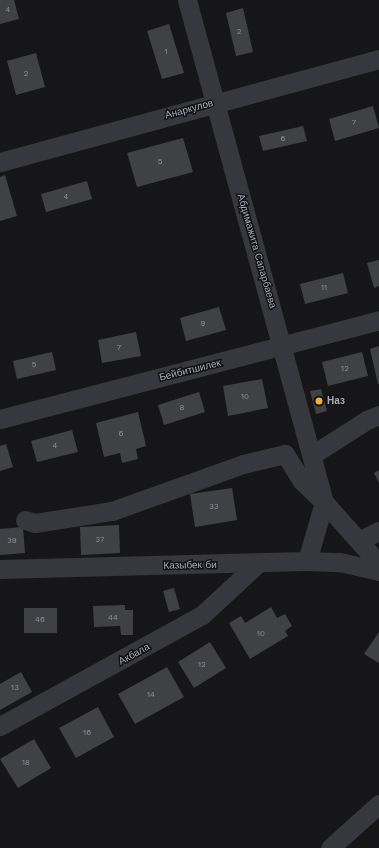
<!DOCTYPE html>
<html>
<head>
<meta charset="utf-8">
<style>
	body { margin:0 }
	#map { position:relative; width:379px; height:848px; overflow:hidden; background:#161618; font-family:"Work Sans",sans-serif }
	div>[style] { position:absolute }
	.building>* { inset:0; background:#404145 }
	.minor>* { height:19px; margin:-9.5px; padding:0 9.5px; transform-origin:9.5px; border-radius:9.5px; background:#37383d }
	.dots>* { width:11px; height:11px; translate:-50% -50%; box-sizing:border-box; border:2px solid #111113; border-radius:50% }
	span { translate:-50% -50%; white-space:nowrap; text-align:center; line-height:1.15; -webkit-text-stroke:3px #111113; paint-order:stroke }
	.number-label { font-size:8px; color:#8e929b }
	.number-label span { -webkit-text-stroke-width:0 }
	.street-label { font-size:10px; color:#a8adb8 }
	.poi-label { font-size:10px; color:#a8adb8; font-weight:700 }
	.left { translate:0 -50%; text-align:left }
</style>
</head>
<body>
<div id="map">
	<div class="building">
		<div style="clip-path:polygon(0 0,14px 0,19px 19px,0 24px)"></div>
		<div style="clip-path:polygon(243px 8px,253px 52px,236px 56px,226px 13px)"></div>
		<div style="clip-path:polygon(169px 24px,184px 73px,162px 79px,147px 31px)"></div>
		<div style="clip-path:polygon(36px 53px,45px 87px,16px 95px,7px 61px)"></div>
		<div style="clip-path:polygon(373px 106px,379px 128px,335px 141px,329px 119px)"></div>
		<div style="clip-path:polygon(303px 126px,307px 141px,263px 151px,259px 136px)"></div>
		<div style="clip-path:polygon(183px 138px,193px 172px,137px 187px,127px 153px)"></div>
		<div style="clip-path:polygon(5px 175px,17px 216px,0 221px,0 177px)"></div>
		<div style="clip-path:polygon(87px 181px,92px 199px,46px 212px,41px 194px)"></div>
		<div style="clip-path:polygon(379px 260px,379px 286px,374px 288px,367px 263px)"></div>
		<div style="clip-path:polygon(343px 273px,348px 293px,305px 304px,300px 284px)"></div>
		<div style="clip-path:polygon(219px 307px,226px 330px,186px 341px,180px 318px)"></div>
		<div style="clip-path:polygon(136px 332px,141px 356px,102px 363px,98px 340px)"></div>
		<div style="clip-path:polygon(379px 346px,379px 384px,378px 384px,370px 349px)"></div>
		<div style="clip-path:polygon(52px 352px,56px 370px,17px 379px,13px 361px)"></div>
		<div style="clip-path:polygon(362px 352px,368px 376px,328px 386px,322px 362px)"></div>
		<div style="clip-path:polygon(262px 379px,268px 408px,228px 416px,223px 386px)"></div>
		<div style="clip-path:polygon(321px 389px,327px 411px,316px 414px,310px 391px)"></div>
		<div style="clip-path:polygon(199px 392px,205px 412px,164px 425px,158px 405px)"></div>
		<div style="clip-path:polygon(138px 412px,146px 446px,136px 449px,138px 459px,122px 463px,120px 453px,104px 457px,96px 423px)"></div>
		<div style="clip-path:polygon(72px 430px,78px 452px,37px 462px,31px 441px)"></div>
		<div style="clip-path:polygon(6px 444px,13px 467px,0 471px,0 446px)"></div>
		<div style="clip-path:polygon(379px 470px,379px 483px,374px 473px)"></div>
		<div style="clip-path:polygon(232px 488px,237px 520px,195px 527px,190px 494px)"></div>
		<div style="clip-path:polygon(119px 525px,120px 553px,81px 555px,80px 527px)"></div>
		<div style="clip-path:polygon(23px 527px,25px 553px,0 555px,0 529px)"></div>
		<div style="clip-path:polygon(174px 588px,180px 609px,169px 612px,163px 591px)"></div>
		<div style="clip-path:polygon(125px 605px,125px 610px,133px 610px,133px 635px,121px 635px,120px 626px,94px 627px,93px 606px)"></div>
		<div style="clip-path:polygon(271px 607px,277px 618px,285px 614px,292px 626px,285px 631px,288px 636px,250px 659px,229px 623px,241px 616px,245px 623px)"></div>
		<div style="clip-path:polygon(24px 608px,57px 608px,57px 633px,24px 633px)"></div>
		<div style="clip-path:polygon(379px 632px,379px 663px,364px 654px)"></div>
		<div style="clip-path:polygon(210px 642px,226px 668px,194px 688px,178px 662px)"></div>
		<div style="clip-path:polygon(167px 667px,184px 697px,135px 724px,118px 694px)"></div>
		<div style="clip-path:polygon(21px 672px,32px 692px,0 710px,0 684px)"></div>
		<div style="clip-path:polygon(98px 707px,114px 737px,76px 758px,59px 728px)"></div>
		<div style="clip-path:polygon(34px 739px,51px 768px,18px 788px,0 759px)"></div>
	</div>
	<div class="minor">
		<div style="left:187px;top:0;width:520px;rotate:74.74deg"></div>
		<div style="left:0;top:162px;width:393px;rotate:-15.2deg"></div>
		<div style="left:0;top:419px;width:392px;rotate:-14.6deg"></div>
		<div style="left:312px;top:455px;width:65px;rotate:-32.5deg"></div>
		<div style="left:367px;top:420px;width:13px;rotate:-23deg"></div>
		<div style="left:25px;top:520px;width:10px;rotate:17deg"></div>
		<div style="left:35px;top:523px;width:78px;rotate:-8.9deg"></div>
		<div style="left:112px;top:511px;width:139px;rotate:-19.7deg"></div>
		<div style="left:243px;top:464px;width:43px;rotate:-13.4deg"></div>
		<div style="left:285px;top:454px;width:32px;rotate:58deg"></div>
		<div style="left:302px;top:481px;width:30px;rotate:44deg"></div>
		<div style="left:324px;top:502px;width:83px;rotate:48.4deg"></div>
		<div style="left:359px;top:541px;width:22px;rotate:-27deg"></div>
		<div style="left:307px;top:561px;width:61px;rotate:-73.9deg"></div>
		<div style="left:0;top:569px;width:307px;rotate:-1.5deg"></div>
		<div style="left:307px;top:561px;width:33px;rotate:2deg"></div>
		<div style="left:340px;top:562px;width:40px;rotate:13deg"></div>
		<div style="left:0;top:726px;width:230px;rotate:-28.8deg"></div>
		<div style="left:202px;top:615px;width:75px;rotate:-42.8deg"></div>
		<div style="left:330px;top:848px;width:66px;rotate:-41.9deg"></div>
	</div>
	<div class="dots">
		<div style="left:319px;top:401px;background:#f2b134"></div>
	</div>
	<div class="number-label">
		<span style="left:8px;top:10px">4</span>
		<span style="left:239px;top:32px">2</span>
		<span style="left:166px;top:52px">1</span>
		<span style="left:26px;top:74px">2</span>
		<span style="left:354px;top:123px">7</span>
		<span style="left:283px;top:139px">6</span>
		<span style="left:160px;top:162px">5</span>
		<span style="left:66px;top:197px">4</span>
		<span style="left:324px;top:288px">11</span>
		<span style="left:203px;top:324px">9</span>
		<span style="left:119px;top:348px">7</span>
		<span style="left:34px;top:365px">5</span>
		<span style="left:345px;top:369px">12</span>
		<span style="left:245px;top:397px">10</span>
		<span style="left:182px;top:408px">8</span>
		<span style="left:121px;top:434px">6</span>
		<span style="left:55px;top:446px">4</span>
		<span style="left:214px;top:507px">33</span>
		<span style="left:100px;top:540px">37</span>
		<span style="left:12px;top:541px">39</span>
		<span style="left:113px;top:618px">44</span>
		<span style="left:40px;top:620px">46</span>
		<span style="left:261px;top:634px">10</span>
		<span style="left:202px;top:665px">12</span>
		<span style="left:15px;top:688px">13</span>
		<span style="left:151px;top:695px">14</span>
		<span style="left:87px;top:733px">16</span>
		<span style="left:26px;top:763px">18</span>
	</div>
	<div class="street-label">
		<span style="left:189px;top:109px;rotate:-15deg">Анаркулов</span>
		<span style="left:257px;top:251px;rotate:74deg">Абдимажита Сапарбаева</span>
		<span style="left:190px;top:370px;rotate:-14deg">Бейбитшилек</span>
		<span style="left:190px;top:565px;rotate:-1deg">Казыбек би</span>
		<span style="left:134px;top:654px;rotate:-29deg">Акбала</span>
	</div>
	<div class="poi-label">
		<span class="left" style="left:327px;top:401px">Наз</span>
	</div>
</div>
</body>
</html>
